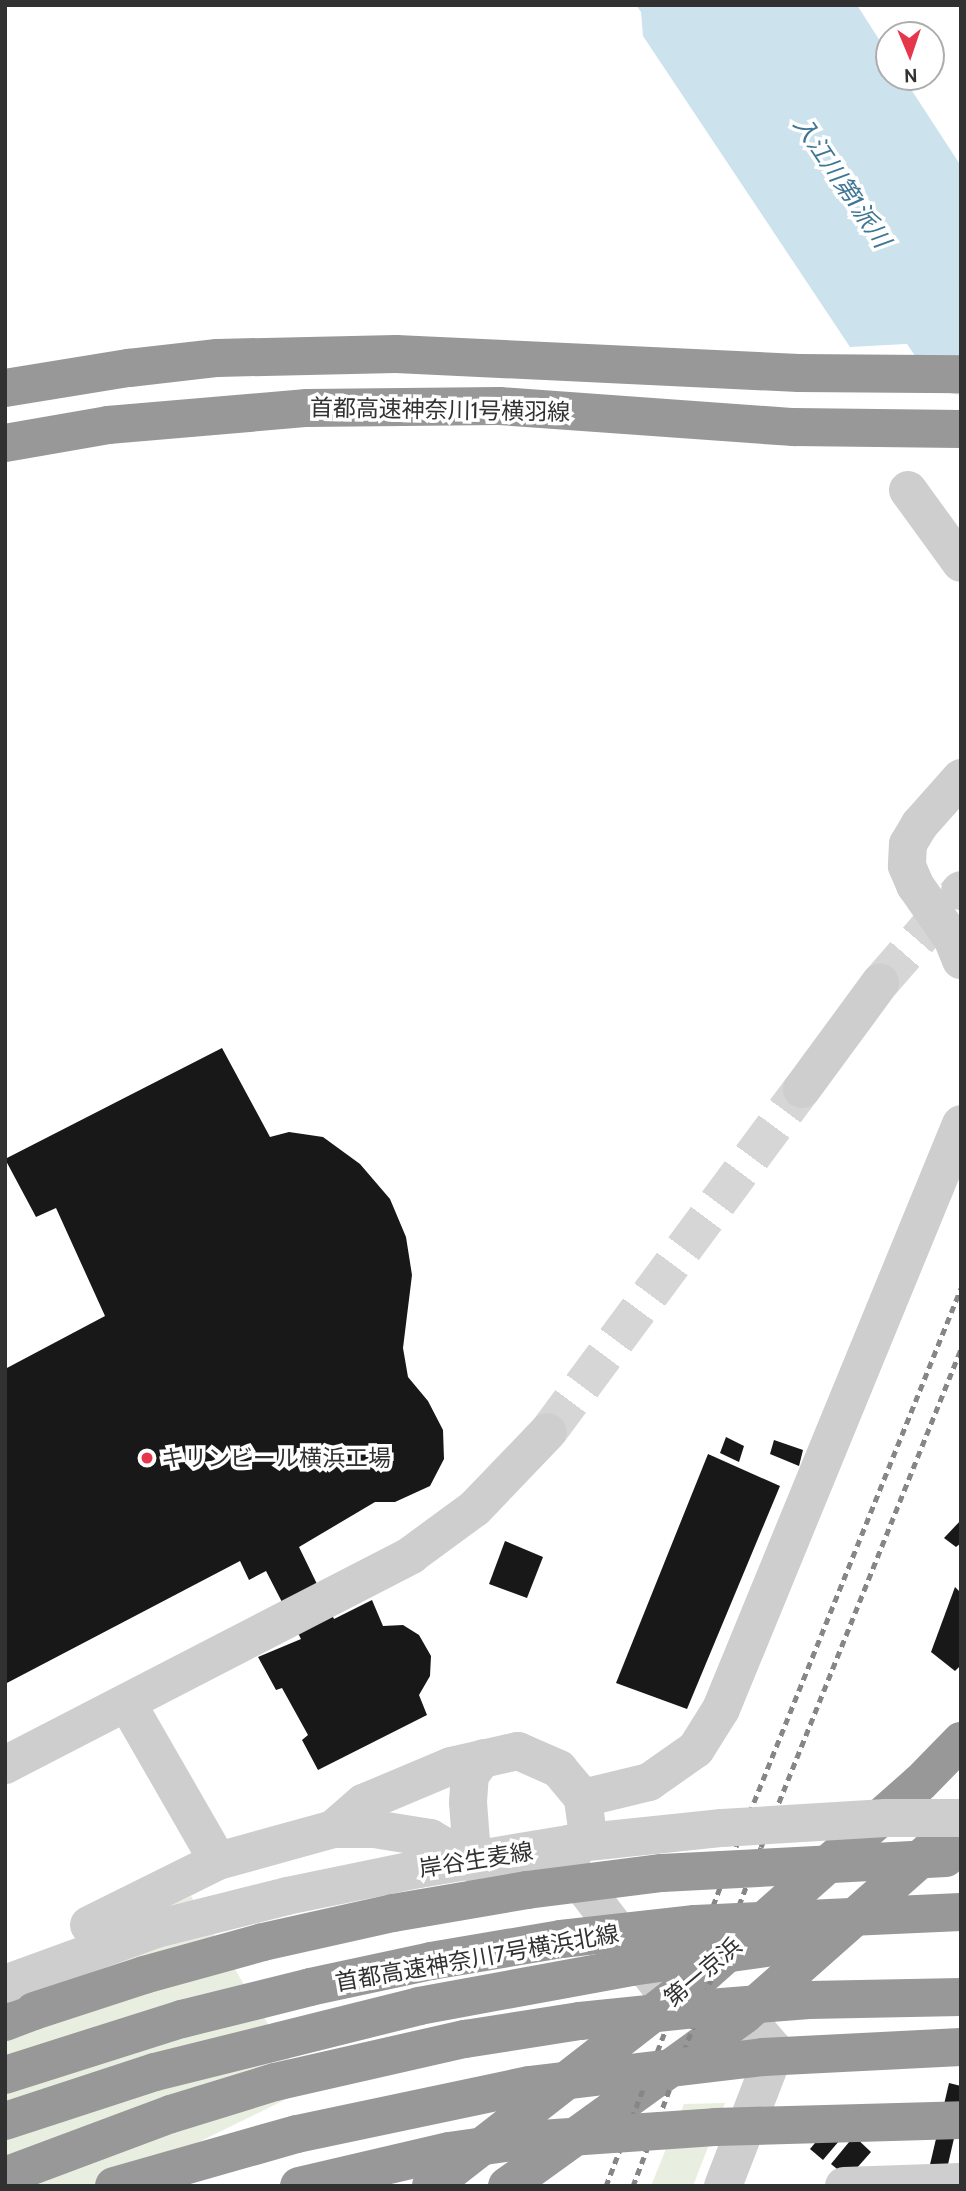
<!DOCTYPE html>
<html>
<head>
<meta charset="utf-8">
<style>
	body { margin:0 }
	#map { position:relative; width:966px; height:2191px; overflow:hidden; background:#fff; font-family:Cabin,"Noto Sans JP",sans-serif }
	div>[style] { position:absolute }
	.green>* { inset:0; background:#e8eee0 }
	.water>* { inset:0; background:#cce2ed }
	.river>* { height:74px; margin:-37px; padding:0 37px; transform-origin:37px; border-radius:37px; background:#cce2ed }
	.building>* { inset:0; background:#181818 }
	.minor-tunnel>* { height:38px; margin-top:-19px; transform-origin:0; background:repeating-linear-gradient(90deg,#d6d6d6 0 38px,transparent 0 57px) }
	.minor>* { height:38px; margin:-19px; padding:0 19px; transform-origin:19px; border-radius:19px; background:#cecece }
	.highway>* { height:38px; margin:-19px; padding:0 19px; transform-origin:19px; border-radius:19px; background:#989898 }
	.rail>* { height:5px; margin-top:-2.5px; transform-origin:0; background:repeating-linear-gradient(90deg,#868686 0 7px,transparent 0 12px) }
	.minor-bridge>* { height:38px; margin:-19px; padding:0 19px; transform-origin:19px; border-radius:19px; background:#cecece }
	.highway-bridge>* { height:38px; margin:-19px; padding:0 19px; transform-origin:19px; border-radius:19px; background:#989898 }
	.dots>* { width:19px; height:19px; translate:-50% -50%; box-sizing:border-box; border:4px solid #fff; border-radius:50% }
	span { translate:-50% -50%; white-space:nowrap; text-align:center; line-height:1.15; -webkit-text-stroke:7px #fff; paint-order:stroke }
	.street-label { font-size:23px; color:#313131 }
	.poi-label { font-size:23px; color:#313131 }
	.left { translate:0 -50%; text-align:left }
	.water-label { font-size:24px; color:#3e7794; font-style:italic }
	.frame { position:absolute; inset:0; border:7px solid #313131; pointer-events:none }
	.north { position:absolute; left:875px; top:21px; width:70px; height:70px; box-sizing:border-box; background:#fff; border:2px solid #adadad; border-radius:50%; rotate:178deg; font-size:19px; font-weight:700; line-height:28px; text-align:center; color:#313131 }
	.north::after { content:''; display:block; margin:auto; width:24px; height:32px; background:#e5364b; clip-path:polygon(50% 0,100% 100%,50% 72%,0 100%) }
</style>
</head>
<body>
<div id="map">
	<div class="green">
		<div style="clip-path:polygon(191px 1896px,307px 2089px,109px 2186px,5px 2186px,5px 1985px)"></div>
		<div style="clip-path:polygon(725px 2103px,693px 2186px,651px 2186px,684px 2104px)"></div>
	</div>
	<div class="water">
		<div style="clip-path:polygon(636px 5px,857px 5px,889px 55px,889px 77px,903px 77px,961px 166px,961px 341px,850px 347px,643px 36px,641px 12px)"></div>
	</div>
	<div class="river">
		<div style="left:894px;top:258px;width:120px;rotate:56.2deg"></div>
	</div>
	<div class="building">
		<div style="clip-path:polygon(222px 1048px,270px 1137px,289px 1132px,323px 1137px,360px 1164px,390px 1199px,406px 1237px,412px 1275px,403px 1348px,408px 1377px,428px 1401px,443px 1430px,444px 1459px,430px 1486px,395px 1502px,375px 1502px,299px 1547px,334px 1619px,372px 1600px,383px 1626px,403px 1625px,419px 1635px,431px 1656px,430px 1676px,419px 1695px,427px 1715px,318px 1770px,302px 1740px,308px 1735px,282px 1688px,276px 1690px,258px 1657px,301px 1639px,266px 1571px,249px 1580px,240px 1561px,5px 1684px,5px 1369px,105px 1316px,56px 1208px,36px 1217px,5px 1159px)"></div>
		<div style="clip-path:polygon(726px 1437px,744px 1446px,739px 1462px,720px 1453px)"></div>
		<div style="clip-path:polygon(774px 1440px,803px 1450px,799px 1466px,770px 1454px)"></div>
		<div style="clip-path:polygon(708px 1454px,780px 1486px,687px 1709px,616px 1683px)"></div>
		<div style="clip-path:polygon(961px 1520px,961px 1543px,956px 1547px,944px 1538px)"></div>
		<div style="clip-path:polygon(505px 1541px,543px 1557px,527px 1598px,489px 1584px)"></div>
		<div style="clip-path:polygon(955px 1587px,961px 1593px,961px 1665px,955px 1671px,931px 1652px)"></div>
		<div style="clip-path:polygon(949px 2083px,961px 2086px,961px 2108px,943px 2186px,925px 2186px)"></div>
		<div style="clip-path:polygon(826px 2130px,839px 2141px,823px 2160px,810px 2149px)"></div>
		<div style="clip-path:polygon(854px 2136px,871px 2152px,848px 2178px,831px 2164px)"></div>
	</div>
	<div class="minor-tunnel">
		<div style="left:880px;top:983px;width:121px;rotate:-49deg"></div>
		<div style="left:548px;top:1432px;width:427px;rotate:-53.5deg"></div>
	</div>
	<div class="minor">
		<div style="left:908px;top:490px;width:90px;rotate:54deg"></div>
		<div style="left:961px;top:778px;width:62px;rotate:131.7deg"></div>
		<div style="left:920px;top:824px;width:23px;rotate:121deg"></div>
		<div style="left:908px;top:844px;width:22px;rotate:93deg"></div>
		<div style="left:907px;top:866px;width:21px;rotate:67deg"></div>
		<div style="left:915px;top:885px;width:65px;rotate:55.1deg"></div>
		<div style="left:952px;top:938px;width:24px;rotate:68deg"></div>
		<div style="left:960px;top:891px;width:1px;rotate:-45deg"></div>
		<div style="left:802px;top:1089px;width:132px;rotate:-53.7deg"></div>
		<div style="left:127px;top:1703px;width:182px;rotate:60.1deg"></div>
		<div style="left:5px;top:1765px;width:457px;rotate:-27.3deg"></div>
		<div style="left:411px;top:1555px;width:79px;rotate:-36.3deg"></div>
		<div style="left:475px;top:1508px;width:105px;rotate:-46.2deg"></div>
		<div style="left:583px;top:1798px;width:68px;rotate:-13.6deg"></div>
		<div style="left:649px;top:1782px;width:57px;rotate:-35.1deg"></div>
		<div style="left:696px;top:1749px;width:47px;rotate:-58deg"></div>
		<div style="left:721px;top:1709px;width:632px;rotate:-67.69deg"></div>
		<div style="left:567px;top:1865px;width:169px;rotate:52.5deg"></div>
		<div style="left:482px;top:1868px;width:28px;rotate:-113deg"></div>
		<div style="left:471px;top:1842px;width:40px;rotate:-94.3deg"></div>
		<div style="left:468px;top:1802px;width:27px;rotate:-86deg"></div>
		<div style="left:470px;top:1775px;width:21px;rotate:-53deg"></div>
		<div style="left:89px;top:1925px;width:144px;rotate:-26.4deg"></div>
		<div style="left:218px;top:1861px;width:119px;rotate:-15.5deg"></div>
		<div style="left:333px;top:1829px;width:41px"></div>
		<div style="left:374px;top:1829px;width:57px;rotate:9.1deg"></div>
		<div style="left:430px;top:1838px;width:60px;rotate:30deg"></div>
		<div style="left:482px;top:1868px;width:37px;rotate:20deg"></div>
		<div style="left:517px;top:1881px;width:21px;rotate:-5deg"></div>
		<div style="left:538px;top:1879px;width:32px;rotate:-26deg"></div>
		<div style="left:567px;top:1865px;width:42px;rotate:-61.6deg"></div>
		<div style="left:587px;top:1828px;width:30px;rotate:-98deg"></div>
		<div style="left:583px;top:1798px;width:38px;rotate:-130deg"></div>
		<div style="left:559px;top:1769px;width:45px;rotate:-156.3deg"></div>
		<div style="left:518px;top:1751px;width:69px;rotate:167.4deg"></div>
		<div style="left:451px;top:1766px;width:95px;rotate:157.2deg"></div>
		<div style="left:363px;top:1803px;width:40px;rotate:139deg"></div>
		<div style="left:723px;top:2186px;width:145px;rotate:-68.9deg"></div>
		<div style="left:775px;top:2051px;width:48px;rotate:-130.7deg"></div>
		<div style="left:844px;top:2186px;width:117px;rotate:-2deg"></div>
	</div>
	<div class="highway">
		<div style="left:5px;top:388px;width:126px;rotate:-9.2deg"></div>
		<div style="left:129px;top:368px;width:89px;rotate:-6.5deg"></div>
		<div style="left:217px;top:358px;width:179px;rotate:-1.3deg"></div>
		<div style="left:396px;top:354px;width:403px;rotate:2.7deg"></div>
		<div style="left:799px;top:373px;width:162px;rotate:0.4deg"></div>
		<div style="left:5px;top:443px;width:105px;rotate:-9.9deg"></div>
		<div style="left:108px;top:425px;width:200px;rotate:-4.9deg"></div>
		<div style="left:307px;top:408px;width:192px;rotate:-0.6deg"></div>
		<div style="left:499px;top:406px;width:296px;rotate:4.1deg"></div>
		<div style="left:794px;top:427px;width:167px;rotate:0.7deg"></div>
		<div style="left:5px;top:2022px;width:31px;rotate:-21deg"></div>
		<div style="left:5px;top:2121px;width:158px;rotate:-18.1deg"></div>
		<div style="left:155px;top:2072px;width:272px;rotate:-14deg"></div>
		<div style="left:431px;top:2186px;width:348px;rotate:-37.9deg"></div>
		<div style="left:706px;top:1972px;width:286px;rotate:-41.5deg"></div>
		<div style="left:920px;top:1783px;width:59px;rotate:-45.7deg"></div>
		<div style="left:507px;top:2186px;width:292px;rotate:-35.8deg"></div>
		<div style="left:744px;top:2015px;width:290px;rotate:-41.5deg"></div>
	</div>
	<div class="rail">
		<div style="left:606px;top:2186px;width:339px;rotate:-69.1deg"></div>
		<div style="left:727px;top:1869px;width:626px;rotate:-68.06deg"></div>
		<div style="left:633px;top:2186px;width:362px;rotate:-69.3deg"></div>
		<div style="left:761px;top:1847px;width:537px;rotate:-68.12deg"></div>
	</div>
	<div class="minor-bridge">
		<div style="left:5px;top:1984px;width:161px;rotate:-20deg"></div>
		<div style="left:156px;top:1929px;width:135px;rotate:-14.1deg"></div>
		<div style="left:287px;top:1896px;width:135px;rotate:-11.6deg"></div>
		<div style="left:419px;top:1869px;width:152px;rotate:-9.5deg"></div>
		<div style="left:569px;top:1844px;width:154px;rotate:-6deg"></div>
		<div style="left:722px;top:1828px;width:164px;rotate:-3.5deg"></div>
		<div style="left:886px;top:1818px;width:75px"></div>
	</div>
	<div class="highway-bridge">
		<div style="left:419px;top:2006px;width:216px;rotate:-10.4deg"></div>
		<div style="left:631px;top:1967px;width:188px;rotate:-8deg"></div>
		<div style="left:34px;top:2011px;width:116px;rotate:-18.1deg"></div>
		<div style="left:144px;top:1975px;width:123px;rotate:-15.5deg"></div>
		<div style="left:263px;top:1942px;width:133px;rotate:-12.6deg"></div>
		<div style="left:393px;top:1913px;width:136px;rotate:-9.7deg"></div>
		<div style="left:527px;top:1890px;width:136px;rotate:-7.2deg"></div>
		<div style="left:662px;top:1873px;width:284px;rotate:-3deg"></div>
		<div style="left:5px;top:2075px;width:186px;rotate:-17.6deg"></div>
		<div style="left:182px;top:2019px;width:132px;rotate:-14deg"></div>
		<div style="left:310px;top:1987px;width:124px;rotate:-12.1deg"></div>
		<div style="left:431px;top:1961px;width:132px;rotate:-9.6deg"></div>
		<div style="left:561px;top:1939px;width:135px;rotate:-6.4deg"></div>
		<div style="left:695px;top:1924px;width:266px;rotate:-2.6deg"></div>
		<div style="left:5px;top:2176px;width:177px;rotate:-20.5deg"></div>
		<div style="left:171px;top:2114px;width:109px;rotate:-17.1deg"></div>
		<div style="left:275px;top:2082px;width:195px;rotate:-12.8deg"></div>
		<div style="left:465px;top:2039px;width:116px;rotate:-8.9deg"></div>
		<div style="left:580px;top:2021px;width:118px;rotate:-5.9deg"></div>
		<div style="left:697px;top:2009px;width:112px;rotate:-4.6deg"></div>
		<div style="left:809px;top:2000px;width:152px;rotate:-1.1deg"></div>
		<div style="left:114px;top:2186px;width:190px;rotate:-15.9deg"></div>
		<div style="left:297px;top:2134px;width:237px;rotate:-11.9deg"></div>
		<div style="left:529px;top:2085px;width:236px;rotate:-6.8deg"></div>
		<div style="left:763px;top:2057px;width:198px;rotate:-2.9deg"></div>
		<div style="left:299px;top:2186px;width:154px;rotate:-13.1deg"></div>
		<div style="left:449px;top:2151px;width:78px;rotate:-8.1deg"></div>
		<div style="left:526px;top:2140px;width:189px;rotate:-3.9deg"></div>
		<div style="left:715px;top:2127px;width:246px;rotate:-1.6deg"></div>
	</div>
	<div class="dots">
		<div style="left:147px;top:1458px;background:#e5364b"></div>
	</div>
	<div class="street-label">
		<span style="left:440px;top:410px;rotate:1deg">首都高速神奈川1号横羽線</span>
		<span style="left:476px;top:1860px;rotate:-9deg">岸谷生麦線</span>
		<span style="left:477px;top:1958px;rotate:-10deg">首都高速神奈川7号横浜北線</span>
		<span style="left:703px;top:1972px;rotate:-40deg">第一京浜</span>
	</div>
	<div class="poi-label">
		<span class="left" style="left:161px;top:1458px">キリンビール横浜工場</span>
	</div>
	<div class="water-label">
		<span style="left:842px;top:182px;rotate:56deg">入江川第1派川</span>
	</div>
	<div class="frame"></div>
	<div class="north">N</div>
</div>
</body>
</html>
